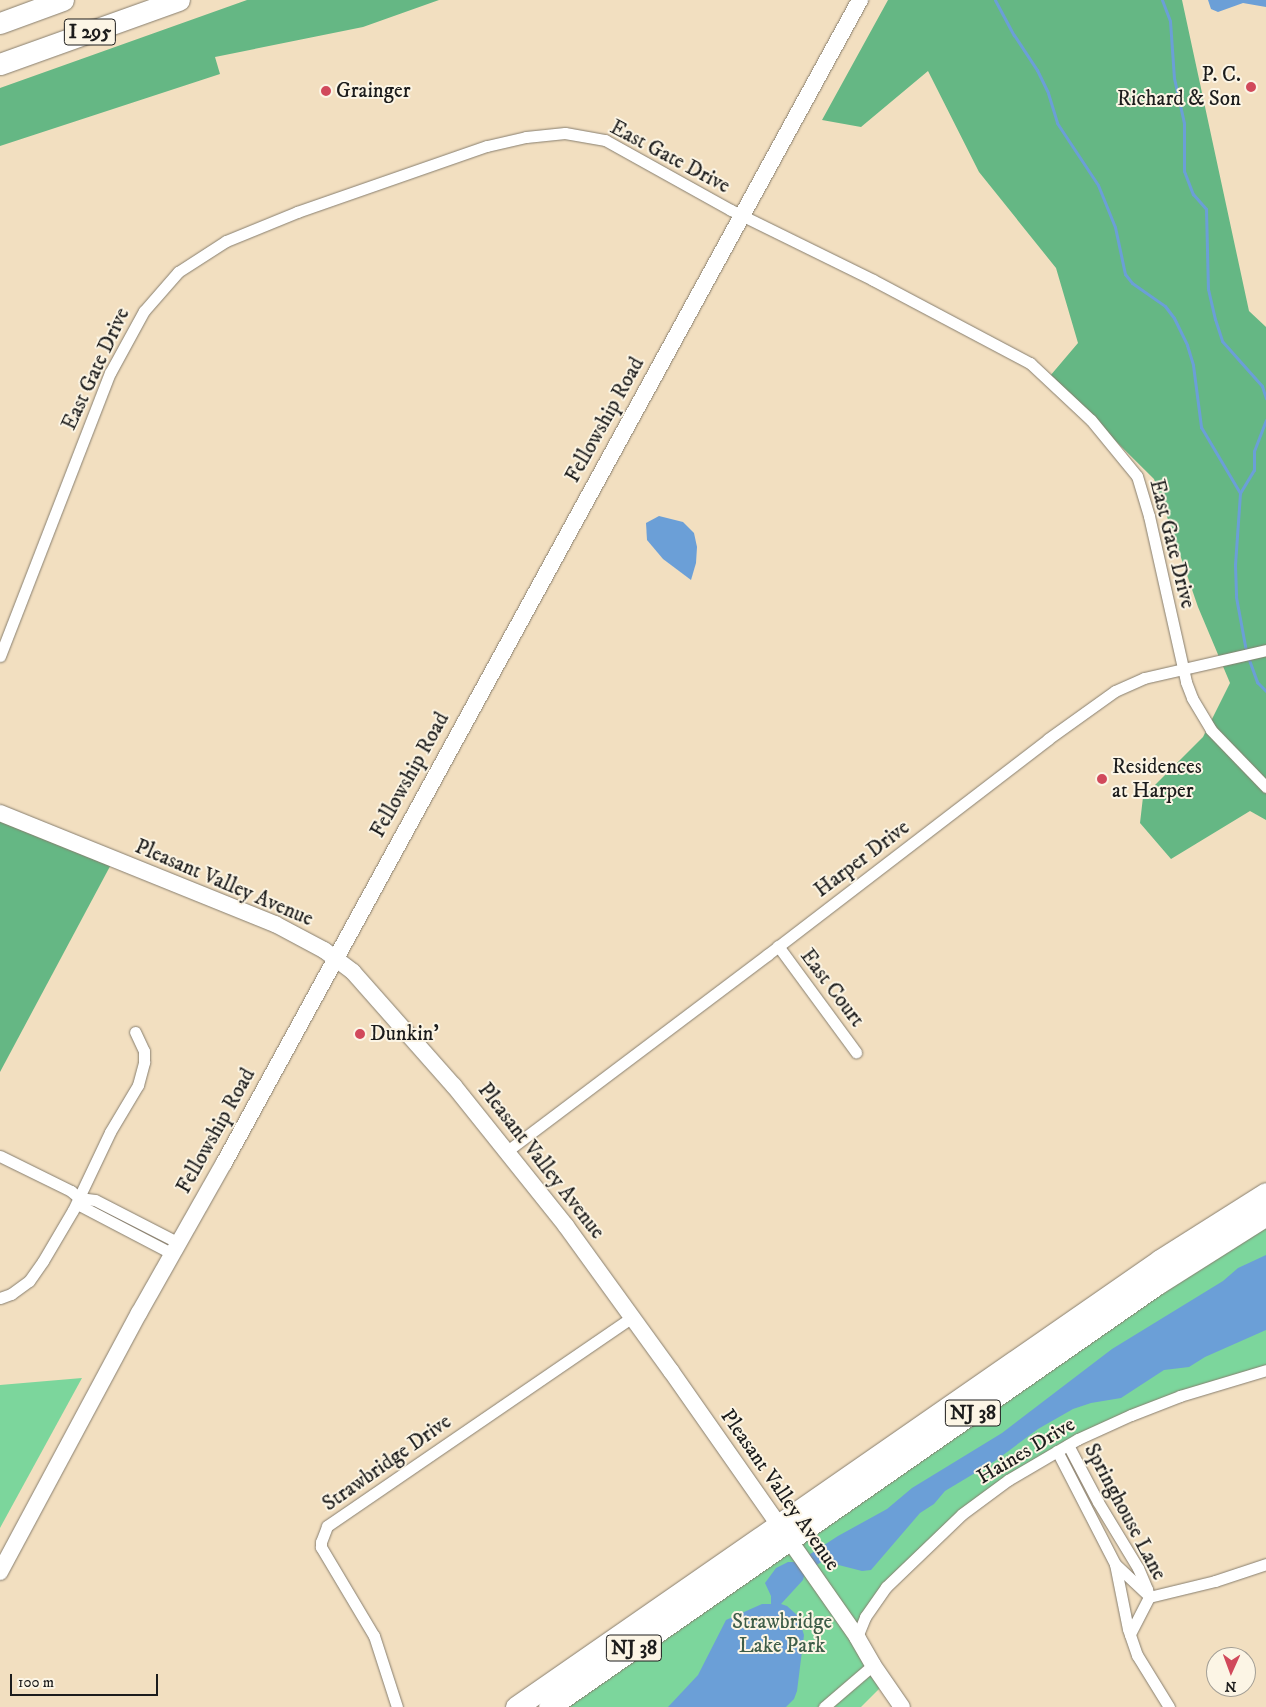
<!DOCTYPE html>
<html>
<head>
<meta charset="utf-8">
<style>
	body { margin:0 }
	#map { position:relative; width:1266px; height:1707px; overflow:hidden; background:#f2dfc0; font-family:"IM FELL DW Pica",serif }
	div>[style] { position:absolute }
	.green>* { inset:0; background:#7cd69c }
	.forest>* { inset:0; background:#65b784 }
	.water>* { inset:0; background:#6b9fd7 }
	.stream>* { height:3px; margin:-1.5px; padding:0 1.5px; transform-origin:1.5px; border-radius:1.5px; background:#6b9fd7 }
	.roads { filter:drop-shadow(0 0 1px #877e6e) drop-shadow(0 0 1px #877e6e) }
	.street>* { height:11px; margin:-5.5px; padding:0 5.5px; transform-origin:5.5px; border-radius:5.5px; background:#fff }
	.secondary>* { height:16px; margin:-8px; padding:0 8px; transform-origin:8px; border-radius:8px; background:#fff }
	.highway>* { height:21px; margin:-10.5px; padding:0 10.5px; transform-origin:10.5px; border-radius:10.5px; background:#fff }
	.dots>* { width:14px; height:14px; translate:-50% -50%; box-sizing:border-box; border:2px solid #fcf5e5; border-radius:50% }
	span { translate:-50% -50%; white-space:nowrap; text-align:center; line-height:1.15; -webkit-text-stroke:4px #fcf5e5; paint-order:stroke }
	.shield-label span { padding:1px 4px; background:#fcf5e5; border:1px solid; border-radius:4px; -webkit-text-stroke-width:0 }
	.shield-label { font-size:20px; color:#1c1c1c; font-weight:700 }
	.poi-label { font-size:21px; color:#1c1c1c }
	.right { translate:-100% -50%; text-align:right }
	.left { translate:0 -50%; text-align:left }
	.street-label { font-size:21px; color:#1c1c1c }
	.park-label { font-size:21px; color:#3e5d49 }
	.north { position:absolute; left:1206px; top:1647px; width:50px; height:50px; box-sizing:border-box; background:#fcf5e5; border:1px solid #a29e95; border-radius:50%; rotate:182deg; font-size:14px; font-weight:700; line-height:20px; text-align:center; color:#1c1c1c }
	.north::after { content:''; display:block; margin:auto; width:18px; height:22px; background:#d1495b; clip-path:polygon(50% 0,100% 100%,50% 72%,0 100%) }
	.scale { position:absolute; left:10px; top:1674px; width:148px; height:22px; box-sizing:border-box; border:2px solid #1c1c1c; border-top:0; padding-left:6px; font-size:15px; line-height:18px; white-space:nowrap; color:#1c1c1c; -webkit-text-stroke:4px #fcf5e5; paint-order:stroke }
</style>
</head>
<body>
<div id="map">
	<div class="green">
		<div style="clip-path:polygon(1266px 1215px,1266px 1369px,1131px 1415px,980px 1500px,869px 1609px,857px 1637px,886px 1682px,861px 1707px,549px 1707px)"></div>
		<div style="clip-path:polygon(82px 1378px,0 1528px,0 1385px)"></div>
	</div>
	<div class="forest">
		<div style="clip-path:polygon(247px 0,439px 0,363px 27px,215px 57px,220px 74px,0 146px,0 88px)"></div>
		<div style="clip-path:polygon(888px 0,1182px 0,1249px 311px,1266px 327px,1266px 820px,1250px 811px,1171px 859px,1140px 823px,1143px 797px,1203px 737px,1230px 683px,1198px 607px,1154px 479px,1050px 376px,1078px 343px,1056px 268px,979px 172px,928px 71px,861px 127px,822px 120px)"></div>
		<div style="clip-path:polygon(0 811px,115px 857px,0 1072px)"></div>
	</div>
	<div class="water">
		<div style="clip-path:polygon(1208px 0,1266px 0,1266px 7px,1243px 3px,1218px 12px,1211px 9px)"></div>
		<div style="clip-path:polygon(659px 516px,683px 522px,694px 533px,697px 547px,696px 563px,691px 580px,663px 559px,647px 540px,646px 523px)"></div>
		<div style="clip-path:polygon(1266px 1255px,1266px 1330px,1205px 1357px,1189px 1367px,1164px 1370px,1121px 1398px,1091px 1403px,1073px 1409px,1038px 1429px,995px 1461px,945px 1491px,934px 1504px,920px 1513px,871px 1570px,862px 1571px,823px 1561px,805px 1572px,803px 1580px,781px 1604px,787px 1606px,798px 1616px,804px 1635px,797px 1691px,794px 1699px,786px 1707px,668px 1707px,698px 1675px,726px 1620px,762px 1604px,771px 1604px,771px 1596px,765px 1583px,776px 1568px,788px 1562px,798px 1562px,838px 1536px,887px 1509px,912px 1488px,1002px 1433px,1112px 1349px,1223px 1281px,1238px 1268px)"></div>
	</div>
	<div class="stream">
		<div style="left:995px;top:0;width:40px;rotate:62deg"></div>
		<div style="left:1014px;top:35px;width:42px;rotate:56.7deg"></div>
		<div style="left:1037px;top:70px;width:25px;rotate:64deg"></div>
		<div style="left:1048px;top:93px;width:31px;rotate:73deg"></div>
		<div style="left:1057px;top:123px;width:74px;rotate:56.5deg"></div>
		<div style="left:1098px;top:185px;width:45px;rotate:68deg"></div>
		<div style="left:1115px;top:227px;width:48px;rotate:78deg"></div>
		<div style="left:1125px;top:274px;width:11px;rotate:52deg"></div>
		<div style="left:1132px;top:283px;width:40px;rotate:34.9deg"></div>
		<div style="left:1165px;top:306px;width:15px;rotate:53deg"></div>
		<div style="left:1174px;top:318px;width:30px;rotate:64deg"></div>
		<div style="left:1187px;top:345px;width:21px;rotate:73deg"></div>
		<div style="left:1193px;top:365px;width:63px;rotate:82.6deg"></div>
		<div style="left:1201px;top:427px;width:77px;rotate:59.4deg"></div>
		<div style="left:1240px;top:493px;width:72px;rotate:94deg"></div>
		<div style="left:1235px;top:565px;width:32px;rotate:88deg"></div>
		<div style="left:1236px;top:597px;width:55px;rotate:79.5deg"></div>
		<div style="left:1162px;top:0;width:22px;rotate:69deg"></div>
		<div style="left:1170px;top:21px;width:57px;rotate:86deg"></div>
		<div style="left:1174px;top:78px;width:46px;rotate:77.5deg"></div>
		<div style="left:1184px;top:123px;width:48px;rotate:90deg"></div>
		<div style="left:1184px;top:171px;width:25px;rotate:69deg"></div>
		<div style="left:1193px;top:194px;width:20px;rotate:49deg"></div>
		<div style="left:1206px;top:209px;width:80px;rotate:88.6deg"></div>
		<div style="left:1208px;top:289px;width:31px;rotate:77deg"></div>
		<div style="left:1215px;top:319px;width:23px;rotate:72deg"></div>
		<div style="left:1222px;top:341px;width:60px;rotate:48.4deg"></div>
		<div style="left:1262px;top:386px;width:13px;rotate:72deg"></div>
		<div style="left:1240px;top:493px;width:27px;rotate:-59deg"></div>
		<div style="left:1254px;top:470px;width:19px;rotate:-90deg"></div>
		<div style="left:1254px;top:451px;width:33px;rotate:-69deg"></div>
		<div style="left:1248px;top:657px;width:27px;rotate:70deg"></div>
		<div style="left:1257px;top:682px;width:13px;rotate:45deg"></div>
	</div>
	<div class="roads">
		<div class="street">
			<div style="left:0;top:656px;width:304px;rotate:-68.8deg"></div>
			<div style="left:110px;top:373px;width:71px;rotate:-61.3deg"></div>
			<div style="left:144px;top:311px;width:52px;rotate:-48.9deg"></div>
			<div style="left:178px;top:272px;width:57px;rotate:-32.9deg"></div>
			<div style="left:226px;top:241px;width:77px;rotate:-22.2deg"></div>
			<div style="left:297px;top:212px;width:201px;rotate:-19.2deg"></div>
			<div style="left:487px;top:146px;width:40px;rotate:-13deg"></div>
			<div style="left:526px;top:137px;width:39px;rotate:-6deg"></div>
			<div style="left:565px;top:133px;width:41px;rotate:9.9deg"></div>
			<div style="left:605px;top:140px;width:144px;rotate:29.1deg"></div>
			<div style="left:731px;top:210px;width:158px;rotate:26.2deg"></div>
			<div style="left:873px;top:280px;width:178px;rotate:27.9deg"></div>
			<div style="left:1030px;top:363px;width:83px;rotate:43.1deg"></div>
			<div style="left:1091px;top:420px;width:72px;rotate:50.6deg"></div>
			<div style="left:1137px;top:476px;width:42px;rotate:73.3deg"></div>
			<div style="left:1149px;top:516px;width:170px;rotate:77.4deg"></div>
			<div style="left:1186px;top:682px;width:17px;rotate:69deg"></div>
			<div style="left:1192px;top:698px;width:37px;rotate:59deg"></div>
			<div style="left:1211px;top:730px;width:79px;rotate:46deg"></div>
			<div style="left:778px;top:946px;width:132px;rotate:53.7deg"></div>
			<div style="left:507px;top:1151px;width:326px;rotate:-37deg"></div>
			<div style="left:767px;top:955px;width:354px;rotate:-37.5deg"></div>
			<div style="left:1048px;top:739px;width:82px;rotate:-35.6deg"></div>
			<div style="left:1115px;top:691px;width:32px;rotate:-24deg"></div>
			<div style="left:1144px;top:678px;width:125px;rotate:-12.9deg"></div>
			<div style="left:0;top:1156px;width:79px;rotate:26.2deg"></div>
			<div style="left:71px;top:1191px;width:11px;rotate:41deg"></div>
			<div style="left:79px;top:1198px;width:16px;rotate:7deg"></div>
			<div style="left:95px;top:1200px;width:94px;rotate:27.1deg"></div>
			<div style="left:79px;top:1198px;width:8px;rotate:76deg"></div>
			<div style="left:81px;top:1206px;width:104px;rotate:27.6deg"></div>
			<div style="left:0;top:1298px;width:12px;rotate:-20deg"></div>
			<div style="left:11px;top:1294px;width:22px;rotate:-36deg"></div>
			<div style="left:29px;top:1281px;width:24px;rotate:-55deg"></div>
			<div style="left:43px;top:1261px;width:59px;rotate:-59.5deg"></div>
			<div style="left:73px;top:1210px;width:86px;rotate:-64.6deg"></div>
			<div style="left:110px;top:1132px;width:55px;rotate:-59.2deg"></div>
			<div style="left:138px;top:1085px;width:24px;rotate:-75deg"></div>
			<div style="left:144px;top:1062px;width:11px;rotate:-90deg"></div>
			<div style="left:144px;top:1051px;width:21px;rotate:-115deg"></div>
			<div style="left:1068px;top:1445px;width:64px;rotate:62.2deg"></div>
			<div style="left:1098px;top:1502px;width:77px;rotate:58.8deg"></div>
			<div style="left:1138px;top:1568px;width:23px;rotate:67deg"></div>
			<div style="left:1147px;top:1589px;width:8px;rotate:76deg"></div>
			<div style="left:1149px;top:1597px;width:42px;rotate:117.2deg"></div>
			<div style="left:1057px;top:1451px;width:127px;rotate:62.8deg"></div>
			<div style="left:1115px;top:1564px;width:66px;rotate:78.7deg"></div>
			<div style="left:1128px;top:1629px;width:28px;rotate:71deg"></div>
			<div style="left:1137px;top:1655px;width:61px;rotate:58.4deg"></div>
			<div style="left:1115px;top:1564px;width:45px;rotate:43.2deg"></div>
			<div style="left:1149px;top:1597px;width:68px;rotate:-13.6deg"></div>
			<div style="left:1215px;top:1581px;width:54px;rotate:-18.4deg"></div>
			<div style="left:857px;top:1637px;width:22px;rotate:-68deg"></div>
			<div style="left:865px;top:1617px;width:37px;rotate:-55deg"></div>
			<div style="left:886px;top:1587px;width:105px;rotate:-43.8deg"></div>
			<div style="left:962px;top:1514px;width:57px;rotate:-36.5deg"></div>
			<div style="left:1008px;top:1480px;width:81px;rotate:-30.4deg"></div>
			<div style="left:1078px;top:1439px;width:58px;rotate:-24.4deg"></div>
			<div style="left:1131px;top:1415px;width:53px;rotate:-21.2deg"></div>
			<div style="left:1180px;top:1396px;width:90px;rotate:-16.8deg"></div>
			<div style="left:397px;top:1707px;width:75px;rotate:-107.9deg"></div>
			<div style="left:374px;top:1636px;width:104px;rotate:-120.8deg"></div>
			<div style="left:321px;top:1547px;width:5px;rotate:-90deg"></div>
			<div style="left:321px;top:1542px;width:17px;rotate:-69deg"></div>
			<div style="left:327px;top:1526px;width:370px;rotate:-34.4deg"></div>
			<div style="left:824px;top:1707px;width:65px;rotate:-40.6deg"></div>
		</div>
		<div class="secondary">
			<div style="left:0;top:813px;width:297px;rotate:22deg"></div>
			<div style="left:275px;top:924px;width:55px;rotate:28deg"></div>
			<div style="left:324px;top:950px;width:36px;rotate:37deg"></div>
			<div style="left:353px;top:972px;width:152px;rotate:48.5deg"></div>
			<div style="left:454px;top:1086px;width:179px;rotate:51.3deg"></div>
			<div style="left:566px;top:1226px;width:179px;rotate:54.1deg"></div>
			<div style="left:671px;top:1371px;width:325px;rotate:55deg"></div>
			<div style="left:857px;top:1637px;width:32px;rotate:60deg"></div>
			<div style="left:873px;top:1665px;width:51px;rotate:55.4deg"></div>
			<div style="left:0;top:1572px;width:294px;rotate:-61.8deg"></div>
			<div style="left:139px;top:1313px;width:172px;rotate:-60.5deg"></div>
			<div style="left:224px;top:1163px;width:1326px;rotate:-61.33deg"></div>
		</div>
		<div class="highway">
			<div style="left:0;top:23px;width:67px;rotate:-20.1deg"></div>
			<div style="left:0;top:64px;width:190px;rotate:-19.7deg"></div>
			<div style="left:516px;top:1707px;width:784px;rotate:-34.76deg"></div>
			<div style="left:1160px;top:1260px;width:125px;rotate:-32.3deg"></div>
			<div style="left:549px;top:1707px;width:741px;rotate:-34.83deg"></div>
			<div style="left:1157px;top:1284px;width:129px;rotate:-32.3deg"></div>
		</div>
	</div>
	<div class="dots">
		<div style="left:1251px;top:87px;background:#d1495b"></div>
		<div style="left:326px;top:91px;background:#d1495b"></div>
		<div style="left:1102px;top:779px;background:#d1495b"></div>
		<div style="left:360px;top:1034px;background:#d1495b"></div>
	</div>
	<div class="shield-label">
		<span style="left:90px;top:32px">I 295</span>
		<span style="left:973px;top:1413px">NJ 38</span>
		<span style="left:634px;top:1648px">NJ 38</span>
	</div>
	<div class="poi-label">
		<span class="right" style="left:1241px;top:87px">P. C.<br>Richard &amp; Son</span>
		<span class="left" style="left:336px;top:91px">Grainger</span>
		<span class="left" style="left:1112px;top:779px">Residences<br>at Harper</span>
		<span class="left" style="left:370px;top:1034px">Dunkin'</span>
	</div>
	<div class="street-label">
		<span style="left:670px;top:157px;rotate:28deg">East Gate Drive</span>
		<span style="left:96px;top:369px;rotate:-65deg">East Gate Drive</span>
		<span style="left:605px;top:420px;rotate:-61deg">Fellowship Road</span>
		<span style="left:1172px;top:544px;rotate:76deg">East Gate Drive</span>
		<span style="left:410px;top:775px;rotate:-61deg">Fellowship Road</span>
		<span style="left:862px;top:859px;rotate:-37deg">Harper Drive</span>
		<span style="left:224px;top:883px;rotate:23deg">Pleasant Valley Avenue</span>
		<span style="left:832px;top:988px;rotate:53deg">East Court</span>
		<span style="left:216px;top:1131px;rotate:-61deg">Fellowship Road</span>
		<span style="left:541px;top:1161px;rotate:52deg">Pleasant Valley Avenue</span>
		<span style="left:1026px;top:1451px;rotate:-31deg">Haines Drive</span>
		<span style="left:387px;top:1463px;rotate:-35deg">Strawbridge Drive</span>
		<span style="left:780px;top:1490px;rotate:55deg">Pleasant Valley Avenue</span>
		<span style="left:1125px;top:1512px;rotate:62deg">Springhouse Lane</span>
	</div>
	<div class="park-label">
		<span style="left:782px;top:1634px">Strawbridge<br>Lake Park</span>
	</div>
	<div class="north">N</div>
	<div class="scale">100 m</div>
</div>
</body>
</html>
